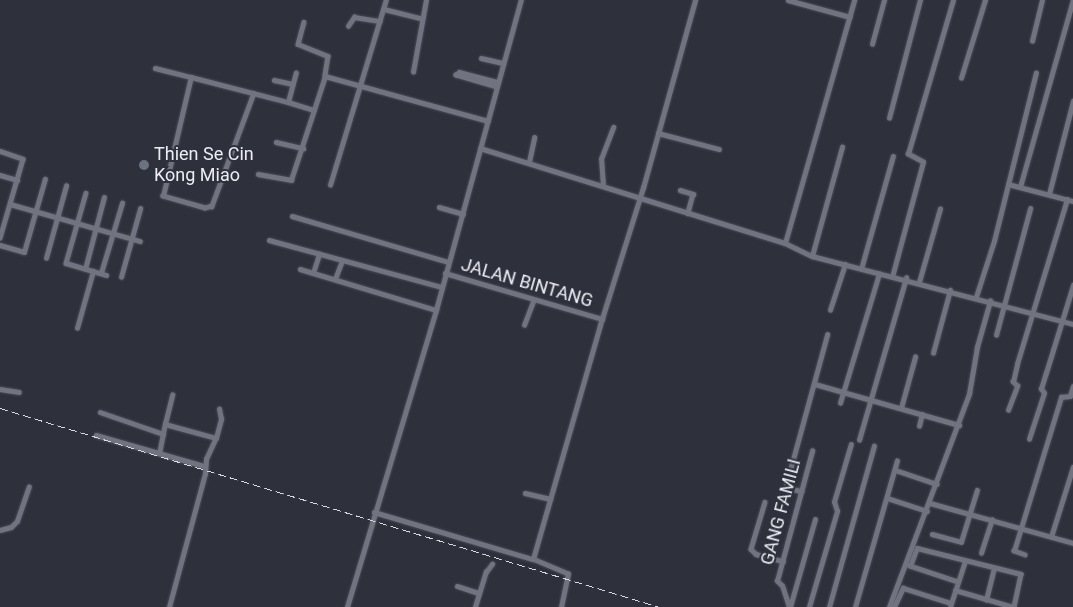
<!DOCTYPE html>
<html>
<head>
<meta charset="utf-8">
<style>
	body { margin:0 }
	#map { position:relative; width:1073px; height:607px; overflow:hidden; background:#2e303c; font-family:Roboto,sans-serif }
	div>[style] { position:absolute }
	.roads { filter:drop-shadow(0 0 1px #4a4b54) drop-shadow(0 0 1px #4a4b54) }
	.minor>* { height:4.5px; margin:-2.25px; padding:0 2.25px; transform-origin:2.25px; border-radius:2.25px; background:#717380 }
	.rail>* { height:1px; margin-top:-0.5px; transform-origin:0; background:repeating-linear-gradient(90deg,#d7d9e1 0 8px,transparent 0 12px) }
	.dots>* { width:14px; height:14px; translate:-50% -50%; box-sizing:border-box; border:2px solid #2e303c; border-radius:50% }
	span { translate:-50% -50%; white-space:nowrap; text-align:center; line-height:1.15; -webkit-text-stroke:4px #2e303c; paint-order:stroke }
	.poi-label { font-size:18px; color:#ebecf4 }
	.left { translate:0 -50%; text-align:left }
	.street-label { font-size:18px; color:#ebecf4 }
</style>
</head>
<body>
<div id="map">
	<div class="roads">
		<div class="minor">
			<div style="left:788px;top:0;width:64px;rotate:15.3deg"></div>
			<div style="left:384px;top:9px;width:38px;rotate:14deg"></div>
			<div style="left:304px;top:22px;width:23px;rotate:105deg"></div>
			<div style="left:298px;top:44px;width:32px;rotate:22deg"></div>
			<div style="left:328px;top:56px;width:20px;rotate:99deg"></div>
			<div style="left:348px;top:26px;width:11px;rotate:-56deg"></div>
			<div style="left:354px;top:17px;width:26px;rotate:9deg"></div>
			<div style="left:1032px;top:41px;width:42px;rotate:-76.3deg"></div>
			<div style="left:872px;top:44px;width:46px;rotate:-74.7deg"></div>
			<div style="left:481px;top:58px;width:23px;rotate:13deg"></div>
			<div style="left:155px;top:68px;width:37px;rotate:14deg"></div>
			<div style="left:413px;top:72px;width:73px;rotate:-79.8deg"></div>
			<div style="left:961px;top:78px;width:82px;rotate:-72.9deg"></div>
			<div style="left:274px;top:80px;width:19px;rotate:12deg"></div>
			<div style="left:497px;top:87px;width:43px;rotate:-163.7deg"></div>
			<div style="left:456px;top:75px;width:4px;rotate:-45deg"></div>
			<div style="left:459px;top:72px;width:40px;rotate:14.4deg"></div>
			<div style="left:254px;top:93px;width:121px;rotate:110.4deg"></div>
			<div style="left:212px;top:206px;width:7px;rotate:164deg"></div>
			<div style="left:205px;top:208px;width:44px;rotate:-164.1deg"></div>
			<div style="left:163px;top:196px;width:122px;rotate:-76.8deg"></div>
			<div style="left:191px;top:77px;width:100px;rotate:14.5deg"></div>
			<div style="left:288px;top:102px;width:27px;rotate:17deg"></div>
			<div style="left:314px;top:110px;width:36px;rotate:-72deg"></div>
			<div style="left:325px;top:76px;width:169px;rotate:15.4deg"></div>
			<div style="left:288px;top:102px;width:30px;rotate:-75deg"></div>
			<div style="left:889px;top:118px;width:122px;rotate:-75.3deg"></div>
			<div style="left:658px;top:133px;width:63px;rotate:14.7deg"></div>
			<div style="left:276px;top:142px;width:28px;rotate:13deg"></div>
			<div style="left:480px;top:148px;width:319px;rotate:17.3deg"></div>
			<div style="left:785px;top:243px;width:30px;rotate:26deg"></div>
			<div style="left:812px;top:256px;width:270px;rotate:14.6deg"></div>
			<div style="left:0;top:151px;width:24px;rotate:19deg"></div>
			<div style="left:23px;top:159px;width:82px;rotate:106.2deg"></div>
			<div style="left:529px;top:162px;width:25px;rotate:-78deg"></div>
			<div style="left:258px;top:174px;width:34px;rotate:10deg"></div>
			<div style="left:291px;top:180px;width:74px;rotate:-71.8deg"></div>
			<div style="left:0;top:175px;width:18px;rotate:16deg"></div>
			<div style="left:1008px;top:184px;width:67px;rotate:14.7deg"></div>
			<div style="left:330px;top:185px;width:193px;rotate:-73.2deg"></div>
			<div style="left:603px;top:186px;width:27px;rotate:-94deg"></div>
			<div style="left:601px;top:159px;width:34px;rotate:-69deg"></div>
			<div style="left:1020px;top:187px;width:194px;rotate:-74.2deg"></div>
			<div style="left:680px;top:190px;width:14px;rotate:17deg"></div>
			<div style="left:693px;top:194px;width:20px;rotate:105deg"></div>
			<div style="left:86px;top:193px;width:73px;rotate:105.9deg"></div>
			<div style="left:66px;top:263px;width:42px;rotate:16.7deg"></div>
			<div style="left:1049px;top:194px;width:96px;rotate:-75.5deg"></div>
			<div style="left:10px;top:204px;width:135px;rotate:15.9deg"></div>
			<div style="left:439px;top:207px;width:25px;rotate:16deg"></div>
			<div style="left:36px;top:210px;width:32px;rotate:-74deg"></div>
			<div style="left:292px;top:216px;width:163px;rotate:16.4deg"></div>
			<div style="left:269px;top:240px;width:179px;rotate:15.2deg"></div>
			<div style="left:785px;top:243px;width:253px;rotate:-74.1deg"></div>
			<div style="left:0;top:245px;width:25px;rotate:16deg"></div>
			<div style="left:24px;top:252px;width:44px;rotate:-74.1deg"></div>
			<div style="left:812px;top:256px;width:113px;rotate:-74.6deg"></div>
			<div style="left:46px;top:258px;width:75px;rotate:-74.5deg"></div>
			<div style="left:85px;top:269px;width:74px;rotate:-75.2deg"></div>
			<div style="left:300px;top:269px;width:142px;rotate:16.8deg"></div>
			<div style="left:861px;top:269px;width:117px;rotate:-74.2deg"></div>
			<div style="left:101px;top:273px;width:73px;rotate:-73.3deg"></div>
			<div style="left:313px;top:273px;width:20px;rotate:-72deg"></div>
			<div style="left:445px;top:273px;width:164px;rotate:16.3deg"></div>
			<div style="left:121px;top:277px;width:71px;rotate:-74.4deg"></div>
			<div style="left:892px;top:277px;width:119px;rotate:-74.9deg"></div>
			<div style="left:923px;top:162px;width:17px;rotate:-152deg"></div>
			<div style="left:908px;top:154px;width:160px;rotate:-73.7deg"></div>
			<div style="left:335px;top:279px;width:19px;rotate:-69deg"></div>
			<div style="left:919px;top:282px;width:76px;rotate:-74deg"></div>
			<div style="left:976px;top:297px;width:59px;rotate:-72.2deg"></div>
			<div style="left:994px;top:241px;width:173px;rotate:-76deg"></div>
			<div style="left:830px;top:310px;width:48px;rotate:-71.9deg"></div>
			<div style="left:524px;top:325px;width:26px;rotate:-69deg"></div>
			<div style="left:77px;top:328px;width:59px;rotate:-74.3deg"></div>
			<div style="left:996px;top:335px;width:131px;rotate:-74.9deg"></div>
			<div style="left:933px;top:353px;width:65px;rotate:-74.9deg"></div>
			<div style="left:815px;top:384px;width:150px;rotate:15.9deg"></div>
			<div style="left:0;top:389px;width:19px;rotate:9deg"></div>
			<div style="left:840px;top:403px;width:135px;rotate:-73.2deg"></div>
			<div style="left:901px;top:408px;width:53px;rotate:-74.6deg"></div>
			<div style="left:1008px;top:410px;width:26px;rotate:-69deg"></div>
			<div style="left:1017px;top:386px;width:6px;rotate:-135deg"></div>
			<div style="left:1013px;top:382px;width:18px;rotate:-77deg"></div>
			<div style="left:1017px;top:364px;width:172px;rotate:-73.1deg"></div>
			<div style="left:100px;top:412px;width:67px;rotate:19.2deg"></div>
			<div style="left:165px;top:424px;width:30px;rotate:-76deg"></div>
			<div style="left:919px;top:426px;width:12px;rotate:-76deg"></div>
			<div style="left:96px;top:435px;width:112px;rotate:16deg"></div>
			<div style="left:1029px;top:439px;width:48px;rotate:-71.9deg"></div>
			<div style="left:1044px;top:393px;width:5px;rotate:-127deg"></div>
			<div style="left:1041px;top:389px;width:17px;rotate:-73deg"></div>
			<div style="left:1046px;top:373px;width:92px;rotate:-72.9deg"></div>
			<div style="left:859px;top:440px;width:169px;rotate:-73.8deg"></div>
			<div style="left:159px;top:454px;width:31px;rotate:-79deg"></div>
			<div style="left:165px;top:424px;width:53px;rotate:15.4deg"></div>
			<div style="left:895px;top:470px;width:44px;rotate:18.4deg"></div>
			<div style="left:802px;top:492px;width:16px;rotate:-165deg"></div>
			<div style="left:787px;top:488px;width:3px;rotate:-108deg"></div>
			<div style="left:786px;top:485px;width:156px;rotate:-74.7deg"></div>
			<div style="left:525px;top:493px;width:26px;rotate:13deg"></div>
			<div style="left:887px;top:498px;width:42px;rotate:18deg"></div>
			<div style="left:765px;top:502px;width:49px;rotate:106.6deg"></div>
			<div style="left:751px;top:549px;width:7px;rotate:45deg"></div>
			<div style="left:756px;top:554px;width:28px;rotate:15deg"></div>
			<div style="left:930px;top:503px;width:148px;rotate:15.6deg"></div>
			<div style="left:374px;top:512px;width:166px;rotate:16.5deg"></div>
			<div style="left:0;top:530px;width:11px;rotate:-15deg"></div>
			<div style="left:11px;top:527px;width:8px;rotate:-45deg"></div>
			<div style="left:17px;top:521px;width:36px;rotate:-71deg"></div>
			<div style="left:932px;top:534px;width:30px;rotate:15deg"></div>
			<div style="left:961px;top:542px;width:54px;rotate:-72.9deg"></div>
			<div style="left:1051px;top:537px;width:73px;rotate:-72.6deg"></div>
			<div style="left:981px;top:553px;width:35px;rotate:-72deg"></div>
			<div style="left:1025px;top:555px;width:12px;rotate:-160deg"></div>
			<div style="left:1014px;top:551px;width:161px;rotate:-73deg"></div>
			<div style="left:1061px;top:397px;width:9px;rotate:-6deg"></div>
			<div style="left:1070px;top:396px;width:10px;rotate:-73deg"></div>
			<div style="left:958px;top:582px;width:51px;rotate:-161.6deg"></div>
			<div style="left:910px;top:566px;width:19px;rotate:-69deg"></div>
			<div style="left:917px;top:548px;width:107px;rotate:14deg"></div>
			<div style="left:1021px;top:574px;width:34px;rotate:102deg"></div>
			<div style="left:457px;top:586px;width:23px;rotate:18deg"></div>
			<div style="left:955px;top:590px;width:61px;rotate:16.1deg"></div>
			<div style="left:986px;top:600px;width:32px;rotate:-76deg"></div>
			<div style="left:169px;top:607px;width:138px;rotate:-74.9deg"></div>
			<div style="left:205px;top:474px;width:15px;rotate:-86deg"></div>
			<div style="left:206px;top:459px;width:23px;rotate:-65deg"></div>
			<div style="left:216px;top:438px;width:20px;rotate:-75deg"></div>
			<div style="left:221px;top:419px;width:10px;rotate:-101deg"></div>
			<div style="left:347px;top:607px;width:310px;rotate:-73.3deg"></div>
			<div style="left:436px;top:310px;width:321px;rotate:-74.7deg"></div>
			<div style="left:475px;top:607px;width:37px;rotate:-73deg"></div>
			<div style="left:486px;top:572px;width:10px;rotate:-53deg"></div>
			<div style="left:561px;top:607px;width:34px;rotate:-78deg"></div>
			<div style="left:568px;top:574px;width:38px;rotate:-157deg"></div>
			<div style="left:533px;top:559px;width:243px;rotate:-74deg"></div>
			<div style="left:600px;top:325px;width:144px;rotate:-72.6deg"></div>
			<div style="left:643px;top:188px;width:195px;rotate:-74.5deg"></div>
			<div style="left:789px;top:607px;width:22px;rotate:-108deg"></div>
			<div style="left:782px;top:586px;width:7px;rotate:-135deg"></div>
			<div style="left:777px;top:581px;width:135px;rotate:-74.9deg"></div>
			<div style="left:790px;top:607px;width:91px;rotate:-74.1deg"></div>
			<div style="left:809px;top:607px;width:100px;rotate:-73.7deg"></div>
			<div style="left:837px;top:511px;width:9px;rotate:-108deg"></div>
			<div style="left:834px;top:502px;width:60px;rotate:-73.7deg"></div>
			<div style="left:829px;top:607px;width:167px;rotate:-74.4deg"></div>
			<div style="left:855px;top:607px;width:152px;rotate:-74deg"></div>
			<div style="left:889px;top:607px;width:228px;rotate:-69.4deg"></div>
			<div style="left:969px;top:394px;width:48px;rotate:-80.3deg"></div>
			<div style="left:977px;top:347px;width:48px;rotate:-74.2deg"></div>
			<div style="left:894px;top:607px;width:21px;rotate:-65deg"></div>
			<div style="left:903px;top:588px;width:50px;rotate:17.4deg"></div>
			<div style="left:950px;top:607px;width:48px;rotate:-71.9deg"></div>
		</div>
	</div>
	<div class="rail">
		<div style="left:0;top:408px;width:689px;rotate:16.78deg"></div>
	</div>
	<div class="dots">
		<div style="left:144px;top:165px;background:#6b7280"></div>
	</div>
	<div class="poi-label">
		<span class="left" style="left:154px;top:165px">Thien Se Cin<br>Kong Miao</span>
	</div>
	<div class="street-label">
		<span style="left:527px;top:283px;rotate:16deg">JALAN BINTANG</span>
		<span style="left:781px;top:512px;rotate:-75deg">GANG FAMILI</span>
	</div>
</div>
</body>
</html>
